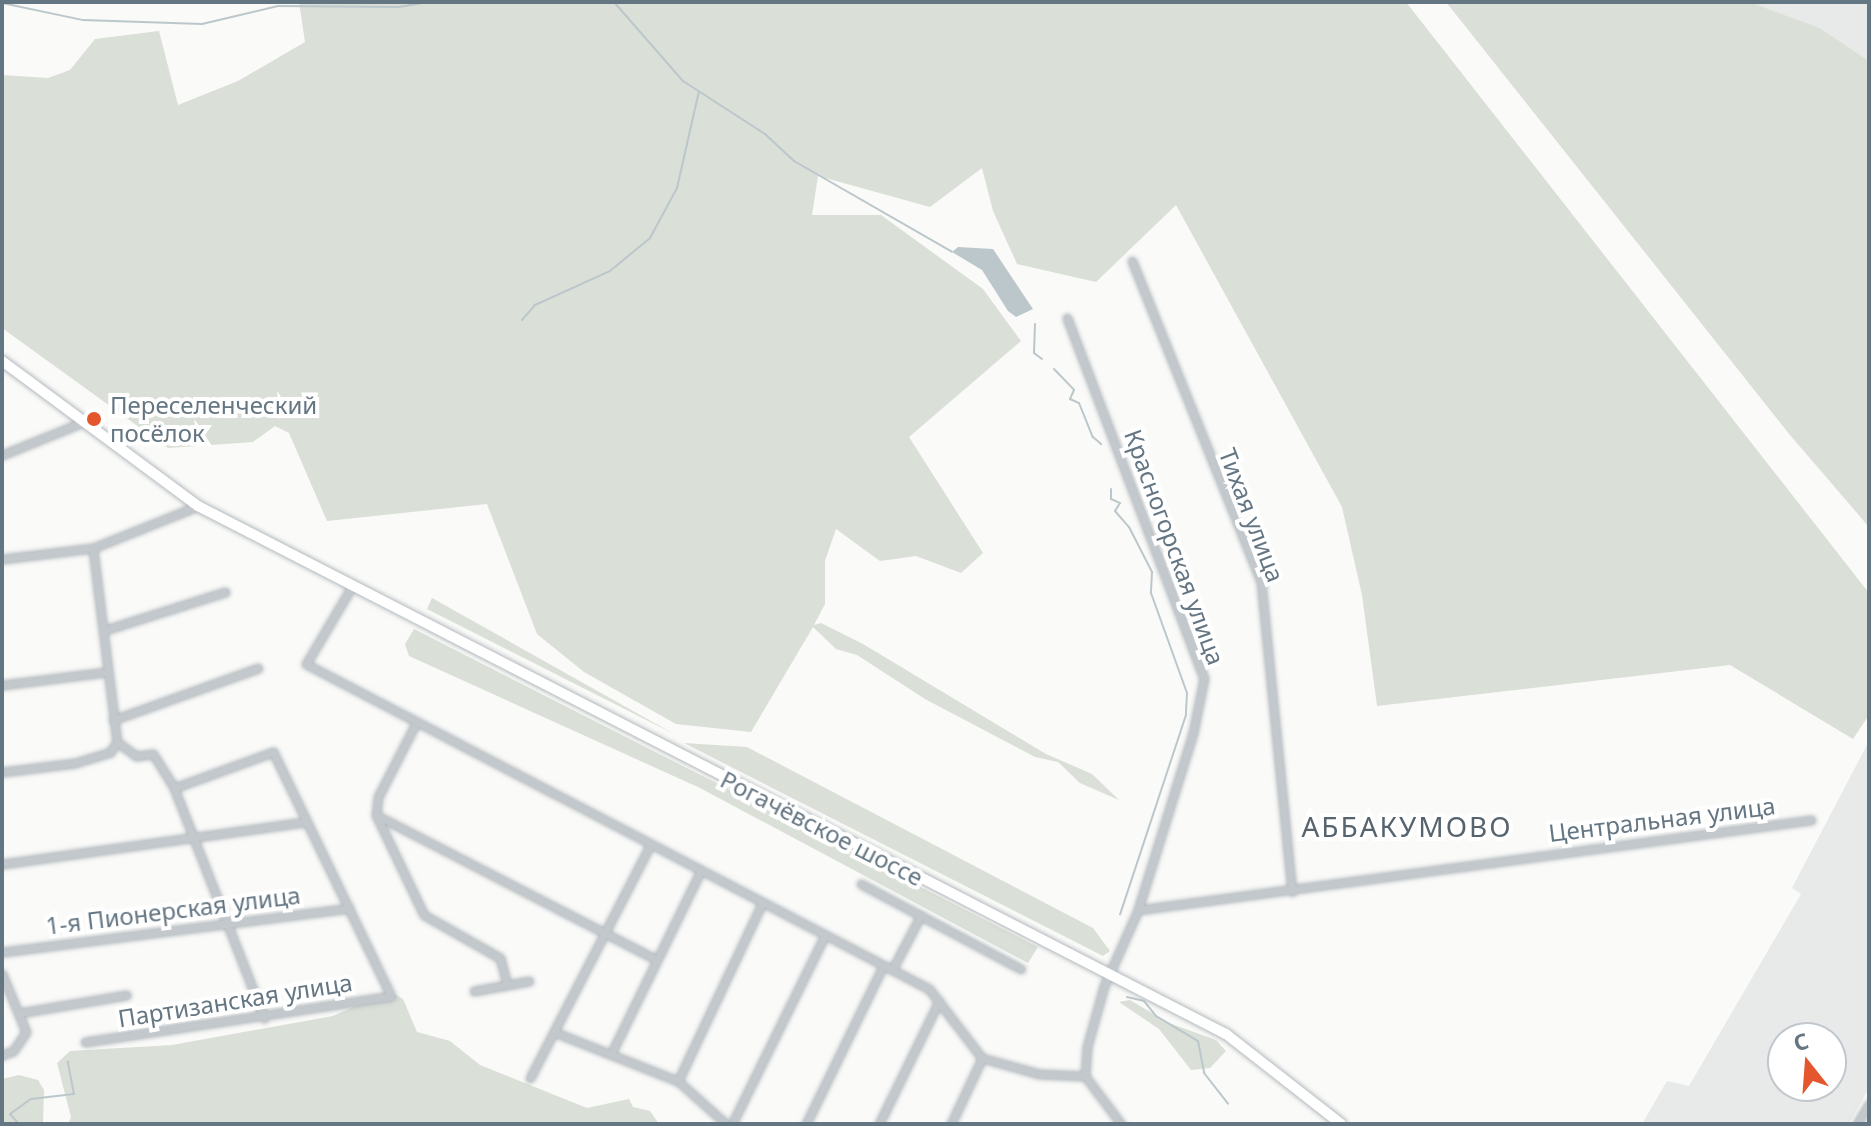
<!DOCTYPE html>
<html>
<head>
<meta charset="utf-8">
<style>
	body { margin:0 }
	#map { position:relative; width:1871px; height:1126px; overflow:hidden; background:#fafaf8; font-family:"Noto Sans",sans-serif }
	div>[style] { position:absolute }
	.built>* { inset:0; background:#e8e9e9 }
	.green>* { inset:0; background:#dadfd7 }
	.water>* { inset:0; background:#bbc7cb }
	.stream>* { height:2px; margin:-1px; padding:0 1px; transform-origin:1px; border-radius:1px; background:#bbc7cb }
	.roads { filter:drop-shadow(0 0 2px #b3babf) drop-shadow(0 0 2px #b3babf) }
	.street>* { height:7px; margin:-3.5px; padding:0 3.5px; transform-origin:3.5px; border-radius:3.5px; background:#c3c8cc }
	.secondary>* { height:10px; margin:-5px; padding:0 5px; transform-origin:5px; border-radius:5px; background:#fff }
	.dots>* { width:22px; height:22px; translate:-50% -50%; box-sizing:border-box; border:4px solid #fff; border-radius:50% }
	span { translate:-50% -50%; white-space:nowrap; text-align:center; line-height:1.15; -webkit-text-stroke:8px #fff; paint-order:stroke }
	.poi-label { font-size:24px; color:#657683 }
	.left { translate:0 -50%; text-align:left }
	.street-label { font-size:24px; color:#657683 }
	.quarter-label { font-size:28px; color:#57646e; letter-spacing:2px }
	.frame { position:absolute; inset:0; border:4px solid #657683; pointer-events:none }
	.north { position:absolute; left:1767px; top:1022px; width:80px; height:80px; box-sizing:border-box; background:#fff; border:2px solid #c1c8cd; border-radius:50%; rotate:343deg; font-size:22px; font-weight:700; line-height:32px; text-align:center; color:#657683 }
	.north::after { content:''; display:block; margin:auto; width:28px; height:36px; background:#e4572e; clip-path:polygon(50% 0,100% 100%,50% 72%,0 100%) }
</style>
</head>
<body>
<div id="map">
	<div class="built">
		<div style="clip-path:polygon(1750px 2px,1869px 2px,1869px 61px,1820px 28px)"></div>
		<div style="clip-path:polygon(evenodd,1869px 741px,1869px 1088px,1849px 1124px,1642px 1124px,1667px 1081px,1689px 1086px,1801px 894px,1792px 888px,1869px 741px,1831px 1038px,1831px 1086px,1783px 1086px,1783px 1038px,1831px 1038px)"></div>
	</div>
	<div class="green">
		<div style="clip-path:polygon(299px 2px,1406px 2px,1869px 593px,1867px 718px,1853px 739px,1730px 665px,1377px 706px,1362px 595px,1342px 507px,1176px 205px,1096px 282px,1017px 264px,993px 211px,982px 168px,930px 207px,818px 176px,812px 215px,881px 215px,983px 289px,1021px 341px,909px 437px,983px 553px,961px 573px,916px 556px,880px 561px,836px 529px,825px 561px,825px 604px,814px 625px,821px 623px,863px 644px,1046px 754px,1092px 774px,1119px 800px,1080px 783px,1058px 762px,1035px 757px,925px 699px,857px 655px,836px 649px,813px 627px,751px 732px,676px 724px,584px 672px,537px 634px,487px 504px,327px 521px,289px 433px,275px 426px,253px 442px,168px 448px,2px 328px,2px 75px,48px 78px,70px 70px,95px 39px,159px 31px,178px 105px,238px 81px,305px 42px)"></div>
		<div style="clip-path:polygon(1446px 2px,1750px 2px,1820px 28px,1869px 61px,1869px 527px,1790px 435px)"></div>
		<div style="clip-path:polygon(432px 598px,674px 734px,427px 609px)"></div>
		<div style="clip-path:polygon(414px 629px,1038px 947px,1028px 963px,700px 788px,409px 656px,405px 644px)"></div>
		<div style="clip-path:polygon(684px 743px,747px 747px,1093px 928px,1110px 951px,1103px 956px)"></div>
		<div style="clip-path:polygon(389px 991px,403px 999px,417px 1032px,450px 1041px,480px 1065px,587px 1108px,629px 1099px,633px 1107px,650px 1111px,659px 1124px,68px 1124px,71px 1117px,57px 1063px,70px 1051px,172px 1045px,333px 1016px)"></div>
		<div style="clip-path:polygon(1130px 1000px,1169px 1023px,1216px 1040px,1226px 1051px,1210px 1068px,1191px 1070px,1159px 1029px,1119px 1002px)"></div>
		<div style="clip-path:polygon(19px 1075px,38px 1080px,44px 1090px,43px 1124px,2px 1124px,2px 1079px)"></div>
	</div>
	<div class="water">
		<div style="clip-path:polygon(958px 247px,993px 249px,1033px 309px,1016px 317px,1008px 311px,982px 270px,952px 252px)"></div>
	</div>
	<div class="stream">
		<div style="left:614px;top:2px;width:105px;rotate:48.9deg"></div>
		<div style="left:683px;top:81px;width:98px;rotate:32.9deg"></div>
		<div style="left:765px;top:134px;width:40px;rotate:43deg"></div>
		<div style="left:794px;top:161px;width:182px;rotate:29.9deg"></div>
		<div style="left:2px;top:3px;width:83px;rotate:11.9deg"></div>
		<div style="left:83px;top:20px;width:119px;rotate:1.9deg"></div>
		<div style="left:202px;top:24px;width:78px;rotate:-13.3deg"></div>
		<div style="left:278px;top:6px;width:121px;rotate:0.5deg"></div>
		<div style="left:399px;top:7px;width:29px;rotate:-10deg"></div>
		<div style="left:522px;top:320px;width:20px;rotate:-49deg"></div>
		<div style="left:535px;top:305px;width:82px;rotate:-24.4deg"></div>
		<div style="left:610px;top:271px;width:52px;rotate:-39.5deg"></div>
		<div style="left:650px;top:238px;width:57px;rotate:-61.6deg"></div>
		<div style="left:677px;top:188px;width:99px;rotate:-77.2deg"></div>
		<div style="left:1035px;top:324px;width:29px;rotate:92deg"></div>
		<div style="left:1034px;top:353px;width:10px;rotate:37deg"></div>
		<div style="left:1054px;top:369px;width:29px;rotate:46deg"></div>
		<div style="left:1074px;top:390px;width:10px;rotate:114deg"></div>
		<div style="left:1070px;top:399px;width:10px;rotate:24deg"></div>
		<div style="left:1079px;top:403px;width:37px;rotate:68deg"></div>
		<div style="left:1093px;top:437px;width:11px;rotate:41deg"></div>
		<div style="left:1111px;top:489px;width:10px;rotate:90deg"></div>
		<div style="left:1111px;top:499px;width:10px;rotate:24deg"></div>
		<div style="left:1120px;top:503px;width:9px;rotate:122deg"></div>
		<div style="left:1115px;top:511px;width:21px;rotate:49deg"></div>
		<div style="left:1129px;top:527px;width:51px;rotate:62.9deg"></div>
		<div style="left:1152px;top:572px;width:21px;rotate:93deg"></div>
		<div style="left:1151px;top:593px;width:106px;rotate:70.2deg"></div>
		<div style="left:1187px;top:693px;width:22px;rotate:93deg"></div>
		<div style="left:1186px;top:715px;width:210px;rotate:108.3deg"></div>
		<div style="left:1127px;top:997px;width:17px;rotate:13deg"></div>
		<div style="left:1144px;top:1001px;width:19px;rotate:51deg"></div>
		<div style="left:1156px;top:1016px;width:49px;rotate:30.8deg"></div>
		<div style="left:1198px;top:1041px;width:33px;rotate:79deg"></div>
		<div style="left:1204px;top:1073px;width:39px;rotate:52deg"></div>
		<div style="left:19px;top:1124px;width:13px;rotate:-132deg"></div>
		<div style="left:10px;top:1114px;width:26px;rotate:-36deg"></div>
		<div style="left:31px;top:1099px;width:43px;rotate:-6.6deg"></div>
		<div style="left:74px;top:1094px;width:33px;rotate:-101deg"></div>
	</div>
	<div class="roads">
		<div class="street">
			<div style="left:1132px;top:261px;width:346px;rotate:68.1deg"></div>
			<div style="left:1261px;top:582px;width:311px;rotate:84.3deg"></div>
			<div style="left:1067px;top:318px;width:385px;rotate:69.2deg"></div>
			<div style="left:1204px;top:678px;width:56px;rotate:101.3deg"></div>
			<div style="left:1193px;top:733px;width:185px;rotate:107.3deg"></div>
			<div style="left:1138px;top:910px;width:83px;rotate:114.1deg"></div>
			<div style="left:1104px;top:986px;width:63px;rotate:105.6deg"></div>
			<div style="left:1087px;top:1047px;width:29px;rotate:94deg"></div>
			<div style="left:1085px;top:1076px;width:60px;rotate:53.1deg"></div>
			<div style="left:2px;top:455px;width:85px;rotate:-22.1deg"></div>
			<div style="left:2px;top:559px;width:92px;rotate:-6.9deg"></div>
			<div style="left:93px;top:548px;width:113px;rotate:-21.8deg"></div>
			<div style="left:351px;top:588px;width:88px;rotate:120.6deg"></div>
			<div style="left:306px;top:664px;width:703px;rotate:27.55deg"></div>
			<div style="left:929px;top:989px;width:87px;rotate:52.5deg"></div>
			<div style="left:982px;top:1058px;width:59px;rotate:15.7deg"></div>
			<div style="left:1039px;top:1074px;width:46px;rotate:2.5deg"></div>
			<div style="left:105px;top:630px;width:126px;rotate:-17.6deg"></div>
			<div style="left:2px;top:685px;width:105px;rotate:-7.1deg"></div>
			<div style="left:113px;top:720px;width:154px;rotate:-19.7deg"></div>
			<div style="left:416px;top:723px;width:83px;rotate:117.2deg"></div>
			<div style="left:378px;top:797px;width:18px;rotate:96deg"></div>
			<div style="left:376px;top:815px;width:111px;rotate:64.4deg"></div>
			<div style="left:424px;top:915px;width:87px;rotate:29.5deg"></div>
			<div style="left:500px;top:958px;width:28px;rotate:75deg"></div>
			<div style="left:117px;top:742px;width:24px;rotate:36deg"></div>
			<div style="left:136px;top:756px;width:17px;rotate:-7deg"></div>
			<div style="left:153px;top:754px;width:40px;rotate:58deg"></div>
			<div style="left:174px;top:788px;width:247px;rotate:68.6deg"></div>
			<div style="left:2px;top:772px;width:74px;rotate:-7deg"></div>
			<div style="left:75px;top:763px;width:37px;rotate:-17deg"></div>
			<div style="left:110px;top:752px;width:12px;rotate:-55deg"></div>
			<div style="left:117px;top:742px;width:195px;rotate:-97.1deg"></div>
			<div style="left:376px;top:815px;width:316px;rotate:27.3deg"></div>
			<div style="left:2px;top:864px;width:306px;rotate:-7.9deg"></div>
			<div style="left:861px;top:884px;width:181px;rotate:28deg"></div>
			<div style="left:1138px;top:910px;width:679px;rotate:-7.62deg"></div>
			<div style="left:2px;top:952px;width:350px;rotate:-7.2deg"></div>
			<div style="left:892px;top:970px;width:62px;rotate:-62.2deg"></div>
			<div style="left:2px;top:974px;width:63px;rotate:67.5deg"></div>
			<div style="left:26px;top:1032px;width:23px;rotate:124deg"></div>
			<div style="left:13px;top:1051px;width:12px;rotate:160deg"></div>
			<div style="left:474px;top:991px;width:56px;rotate:-10.3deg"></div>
			<div style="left:19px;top:1013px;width:109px;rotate:-9.5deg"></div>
			<div style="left:554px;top:1032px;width:133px;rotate:21.6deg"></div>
			<div style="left:678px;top:1081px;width:64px;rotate:41.9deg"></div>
			<div style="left:85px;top:1042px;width:309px;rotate:-8.5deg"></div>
			<div style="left:391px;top:996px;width:271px;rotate:-115.8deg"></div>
			<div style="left:273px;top:752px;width:105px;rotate:160deg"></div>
			<div style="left:611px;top:1054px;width:203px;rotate:-63.9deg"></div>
			<div style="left:530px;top:1078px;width:260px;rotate:-62.7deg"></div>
			<div style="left:678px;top:1081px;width:197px;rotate:-64.7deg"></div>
			<div style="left:732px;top:1124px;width:211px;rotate:-63.8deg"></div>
			<div style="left:806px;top:1124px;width:176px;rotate:-64deg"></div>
			<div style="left:879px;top:1124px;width:137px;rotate:-64deg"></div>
			<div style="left:951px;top:1124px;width:73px;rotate:-64.8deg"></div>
			<div style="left:1857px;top:1124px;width:23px;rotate:-59deg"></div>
		</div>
		<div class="secondary">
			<div style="left:2px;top:361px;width:244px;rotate:36.5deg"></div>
			<div style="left:198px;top:506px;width:1156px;rotate:27.19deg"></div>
			<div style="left:1226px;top:1034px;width:146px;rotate:38deg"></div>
		</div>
	</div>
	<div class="dots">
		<div style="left:94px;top:419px;background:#e4572e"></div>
	</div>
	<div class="poi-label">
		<span class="left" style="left:110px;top:419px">Переселенческий<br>посёлок</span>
	</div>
	<div class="street-label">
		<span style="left:1252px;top:515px;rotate:69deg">Тихая улица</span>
		<span style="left:1175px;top:547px;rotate:70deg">Красногорская улица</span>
		<span style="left:1662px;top:819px;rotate:-7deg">Центральная улица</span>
		<span style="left:822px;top:828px;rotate:27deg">Рогачёвское шоссе</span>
		<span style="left:173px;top:910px;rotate:-7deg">1-я Пионерская улица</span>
		<span style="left:235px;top:1000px;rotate:-9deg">Партизанская улица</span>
	</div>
	<div class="quarter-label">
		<span style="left:1407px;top:826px">АББАКУМОВО</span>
	</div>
	<div class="frame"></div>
	<div class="north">С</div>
</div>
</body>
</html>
